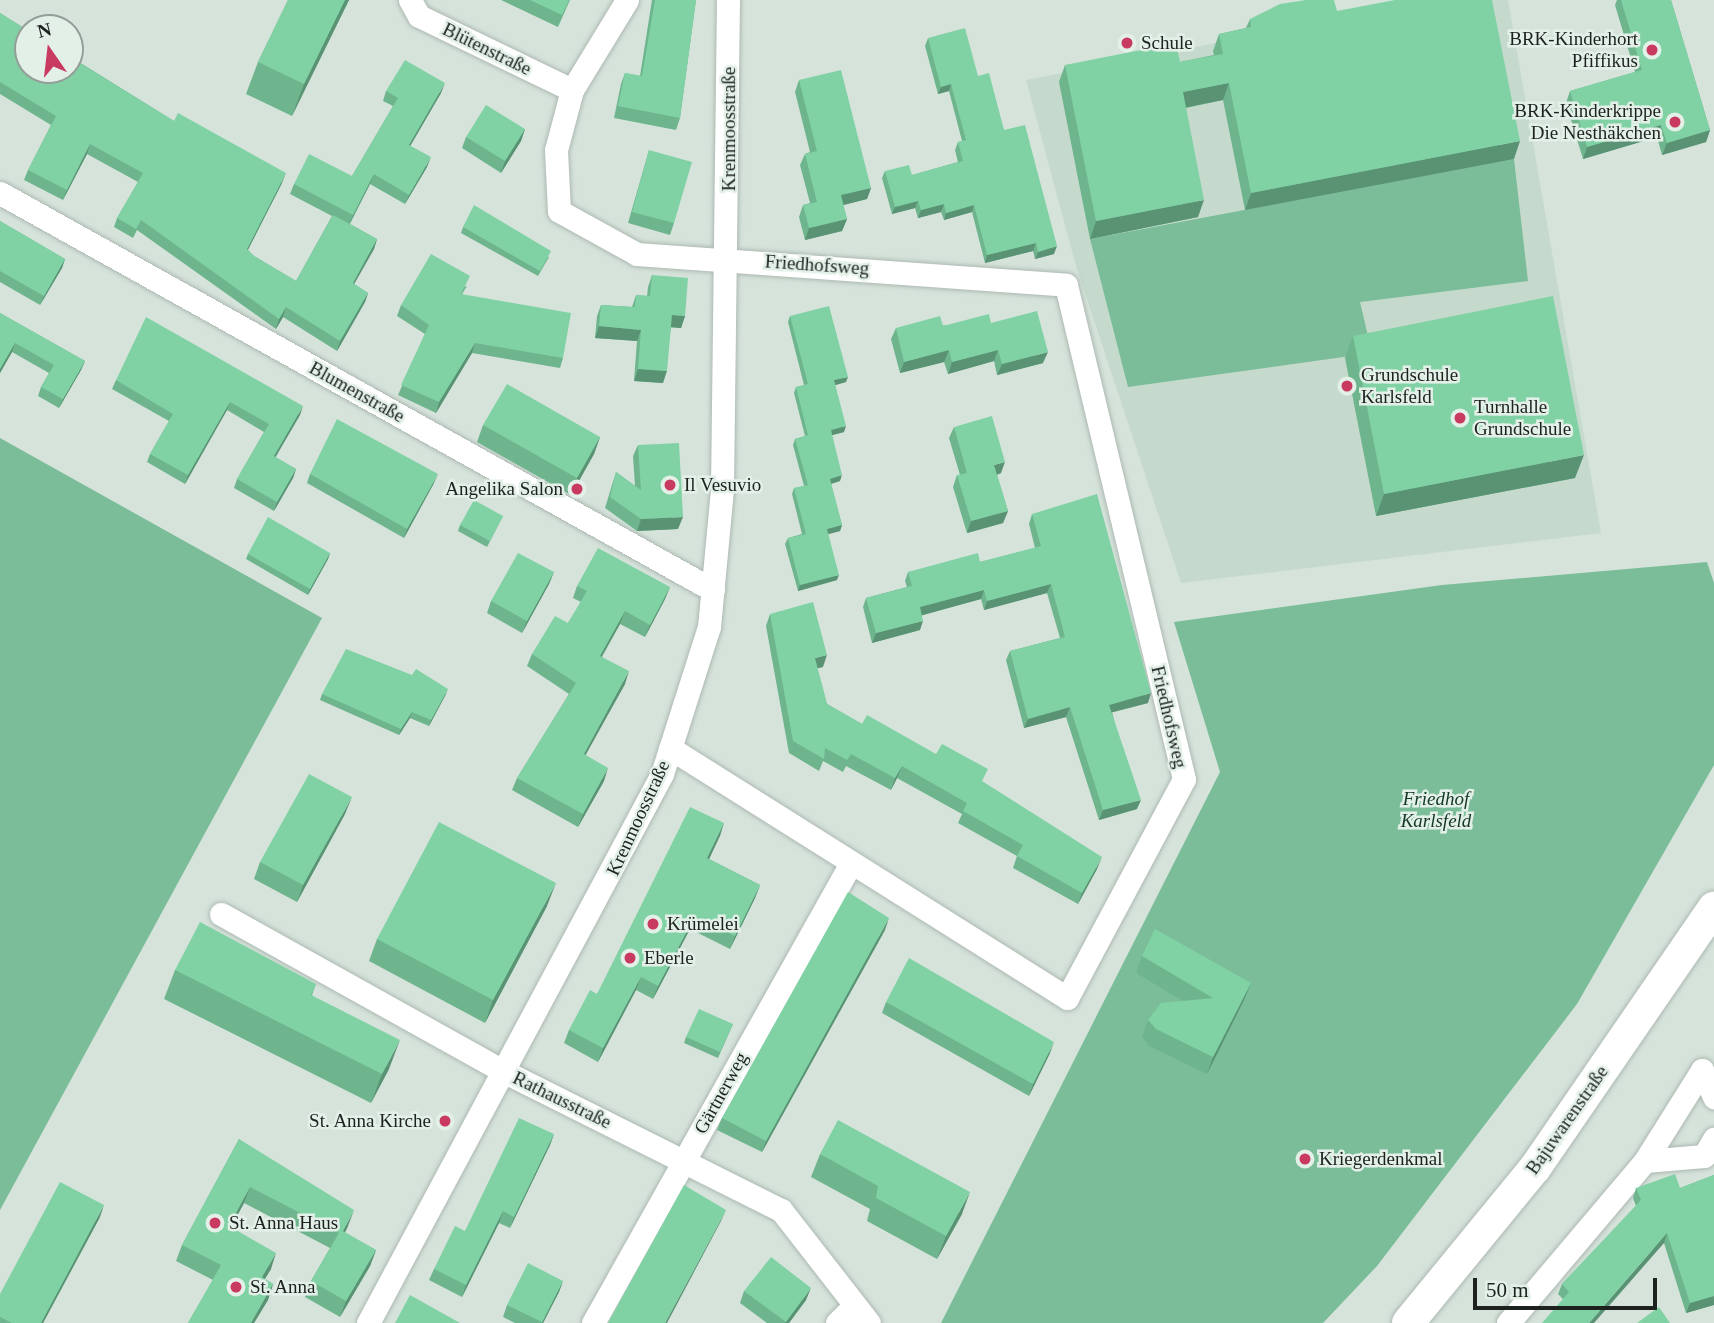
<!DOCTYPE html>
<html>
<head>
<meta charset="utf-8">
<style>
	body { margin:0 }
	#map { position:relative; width:1714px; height:1323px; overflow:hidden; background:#d6e3db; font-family:"Times New Roman",serif }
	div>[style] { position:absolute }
	.built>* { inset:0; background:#c5dacd }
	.green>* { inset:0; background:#7abd98 }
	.roads { filter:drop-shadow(0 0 2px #adb9b2) drop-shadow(0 0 2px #adb9b2) }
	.minor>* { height:23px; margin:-11.5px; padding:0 11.5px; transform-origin:11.5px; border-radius:11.5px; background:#fff }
	.secondary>* { height:32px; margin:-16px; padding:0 16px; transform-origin:16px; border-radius:16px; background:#fff }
	.wall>* { inset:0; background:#6eb58e }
	.shaded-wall>* { inset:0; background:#5a9374 }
	.building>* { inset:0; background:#80d2a5 }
	.dots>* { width:19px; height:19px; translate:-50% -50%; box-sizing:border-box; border:4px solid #e3f0e8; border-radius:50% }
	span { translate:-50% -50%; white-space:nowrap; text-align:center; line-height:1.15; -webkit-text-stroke:5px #e3f0e8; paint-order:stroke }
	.poi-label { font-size:19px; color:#1d221f }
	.right { translate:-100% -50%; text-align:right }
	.left { translate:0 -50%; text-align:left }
	.street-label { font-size:19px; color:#1d221f }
	.park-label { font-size:19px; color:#143826; font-style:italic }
	.north { position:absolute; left:14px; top:14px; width:70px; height:70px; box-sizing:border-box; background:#e3f0e8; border:2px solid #949e98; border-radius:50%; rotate:346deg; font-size:19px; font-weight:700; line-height:28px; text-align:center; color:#1d221f }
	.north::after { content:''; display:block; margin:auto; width:24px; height:32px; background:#c93a60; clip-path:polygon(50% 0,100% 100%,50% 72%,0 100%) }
	.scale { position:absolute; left:1473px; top:1278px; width:184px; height:32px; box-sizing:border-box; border:4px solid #1d221f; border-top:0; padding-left:9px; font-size:21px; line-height:24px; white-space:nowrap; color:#1d221f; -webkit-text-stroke:5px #e3f0e8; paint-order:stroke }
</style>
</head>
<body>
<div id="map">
	<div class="built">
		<div style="clip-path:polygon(1437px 0,1508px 0,1601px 533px,1181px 583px,1076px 266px,1026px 80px)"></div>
	</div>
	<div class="green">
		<div style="clip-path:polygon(1514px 159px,1528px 281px,1360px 302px,1372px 353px,1128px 387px,1090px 239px)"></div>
		<div style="clip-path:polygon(0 438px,322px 618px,0 1210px)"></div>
		<div style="clip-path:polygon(1707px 562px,1714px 583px,1714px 765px,1577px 1004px,1377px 1266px,1323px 1323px,941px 1323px,1220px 772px,1174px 622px,1442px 585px)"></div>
	</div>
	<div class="roads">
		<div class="minor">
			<div style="left:410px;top:0;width:18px;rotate:61deg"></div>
			<div style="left:419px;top:16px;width:170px;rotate:25.8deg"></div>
			<div style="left:627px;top:0;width:105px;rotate:121.4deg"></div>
			<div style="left:572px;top:90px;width:62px;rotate:104.9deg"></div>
			<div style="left:556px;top:150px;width:61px;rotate:87.2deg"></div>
			<div style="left:559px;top:211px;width:89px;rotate:28.9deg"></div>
			<div style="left:637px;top:254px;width:430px;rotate:4.1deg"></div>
			<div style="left:1066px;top:285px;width:508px;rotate:76.57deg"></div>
			<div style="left:1184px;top:779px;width:248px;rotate:118.1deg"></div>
			<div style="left:1067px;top:998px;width:469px;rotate:-147.8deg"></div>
			<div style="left:0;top:193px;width:816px;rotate:29.11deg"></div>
			<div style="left:221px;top:914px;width:323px;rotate:29.1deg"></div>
			<div style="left:503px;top:1071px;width:311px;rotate:26.6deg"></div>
			<div style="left:781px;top:1210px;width:143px;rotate:52.1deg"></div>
			<div style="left:1702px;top:1070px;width:107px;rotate:122.1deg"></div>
			<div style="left:1645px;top:1161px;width:59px;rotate:-4.8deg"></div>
			<div style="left:1704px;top:1156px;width:20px;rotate:-60deg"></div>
			<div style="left:1702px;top:1070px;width:30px;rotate:66deg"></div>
			<div style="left:368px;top:1323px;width:623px;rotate:-61.83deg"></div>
			<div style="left:662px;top:774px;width:154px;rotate:-72.3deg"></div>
			<div style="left:709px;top:627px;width:139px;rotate:-84.6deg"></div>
			<div style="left:722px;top:489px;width:489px;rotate:-89.3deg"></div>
			<div style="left:593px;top:1323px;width:527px;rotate:-60.71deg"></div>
			<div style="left:837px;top:1323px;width:25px;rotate:-45deg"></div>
			<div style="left:1508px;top:1323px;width:212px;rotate:-49.8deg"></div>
		</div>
		<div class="secondary">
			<div style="left:1408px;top:1323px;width:200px;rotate:-50.7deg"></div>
			<div style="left:1535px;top:1168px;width:316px;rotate:-55.5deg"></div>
		</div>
	</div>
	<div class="wall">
		<div style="clip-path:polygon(288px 0,349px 0,292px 116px,246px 94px,258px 62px)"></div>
		<div style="clip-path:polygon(501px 0,570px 0,558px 27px)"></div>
		<div style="clip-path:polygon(652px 0,696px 0,680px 118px,676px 130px,614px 118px,621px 84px,625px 73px,640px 76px)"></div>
		<div style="clip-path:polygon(1617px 0,1671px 0,1710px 130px,1706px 142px,1662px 155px,1657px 137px,1583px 159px,1566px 103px,1570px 91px,1635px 72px,1615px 5px)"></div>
		<div style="clip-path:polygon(1337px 11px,1514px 159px,1245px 210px,1223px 100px,1186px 108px,1198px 217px,1090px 239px,1059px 82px,1065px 65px,1180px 62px,1214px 55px,1213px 51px,1219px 34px,1246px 28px,1250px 19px)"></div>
		<div style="clip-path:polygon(0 13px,174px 121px,282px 183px,248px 250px,254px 256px,296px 281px,332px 216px,290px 194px,294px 184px,352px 176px,393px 106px,383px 101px,386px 91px,441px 93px,410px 146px,427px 167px,405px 204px,370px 184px,350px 224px,377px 239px,374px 249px,354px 284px,368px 293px,365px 302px,337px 351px,283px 317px,276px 329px,137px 230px,133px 238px,114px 227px,117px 218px,138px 182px,87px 154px,63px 200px,24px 180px,28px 170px,51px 125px,0 94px)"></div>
		<div style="clip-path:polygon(928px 38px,978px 76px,1004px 130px,1054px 254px,1035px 259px,1033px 251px,985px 263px,972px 212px,944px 220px,941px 212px,918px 218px,915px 208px,892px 214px,882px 178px,885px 171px,912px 175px,958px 162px,955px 150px,958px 142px,962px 141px,949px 91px,938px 94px,925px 46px)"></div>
		<div style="clip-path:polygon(799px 80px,871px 188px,867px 199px,843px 205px,847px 219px,842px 231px,805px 240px,799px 217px,803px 205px,810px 203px,800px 165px,805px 154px,810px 152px,795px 92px)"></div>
		<div style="clip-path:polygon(525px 129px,521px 141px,501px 173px,462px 148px,466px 137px)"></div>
		<div style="clip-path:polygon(649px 150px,674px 223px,670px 235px,628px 223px)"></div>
		<div style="clip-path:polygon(0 221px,65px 259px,62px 268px,40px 305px,0 282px)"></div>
		<div style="clip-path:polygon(463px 227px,549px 257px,538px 276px,461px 233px)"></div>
		<div style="clip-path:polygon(652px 275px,685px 316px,681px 328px,671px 327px,663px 383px,634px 381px,637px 341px,595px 338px,597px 316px,601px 305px,632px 307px,636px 295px,647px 296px,648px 287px)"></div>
		<div style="clip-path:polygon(467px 286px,462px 294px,563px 358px,560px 368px,472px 353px,436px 413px,398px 395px,425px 334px,397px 316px,401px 305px)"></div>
		<div style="clip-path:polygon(0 313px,85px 361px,81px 370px,59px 408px,38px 396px,41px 387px,49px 373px,12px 352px,0 373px)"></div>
		<div style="clip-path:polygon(790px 316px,846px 382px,835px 385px,844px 432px,832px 435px,840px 481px,831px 484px,842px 525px,840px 531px,828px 534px,837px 580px,798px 591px,785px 544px,788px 538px,802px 534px,792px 494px,794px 488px,804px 486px,793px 445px,795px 439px,805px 436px,794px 393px,796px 387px,804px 385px,788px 322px)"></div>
		<div style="clip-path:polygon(991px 323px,1043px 363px,997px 375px,994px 361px,948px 374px,944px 362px,900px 373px,891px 339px,896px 328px)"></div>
		<div style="clip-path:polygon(1353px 336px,1575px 478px,1376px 516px,1345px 358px)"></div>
		<div style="clip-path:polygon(116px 380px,300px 415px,275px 457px,296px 469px,293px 478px,274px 511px,234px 488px,237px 479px,264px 432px,227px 410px,185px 484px,147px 462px,150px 454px,169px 421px,112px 389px)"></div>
		<div style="clip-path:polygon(483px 425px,600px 437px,594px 454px,571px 495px,477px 442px)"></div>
		<div style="clip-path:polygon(954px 427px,1001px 473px,997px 475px,1008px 511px,1003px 523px,967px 533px,953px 487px,957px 475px,960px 475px,949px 438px)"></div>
		<div style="clip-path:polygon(638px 445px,678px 529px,637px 531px,605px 508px,616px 472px,635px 486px,633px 456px)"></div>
		<div style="clip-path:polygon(310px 474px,434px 483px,404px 538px,307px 483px)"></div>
		<div style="clip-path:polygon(1032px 514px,1148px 703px,1112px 712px,1137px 809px,1099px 820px,1066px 717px,1024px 728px,1006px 660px,1010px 651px,1060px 638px,1047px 593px,984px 610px,981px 599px,922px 615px,920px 630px,872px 643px,863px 607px,866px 598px,907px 587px,905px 581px,908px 572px,980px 562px,1035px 548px,1029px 524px)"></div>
		<div style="clip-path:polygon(503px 516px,487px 547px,458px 531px,460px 525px)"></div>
		<div style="clip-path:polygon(330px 553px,328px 559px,308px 595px,246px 559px,248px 554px)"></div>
		<div style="clip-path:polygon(554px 572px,549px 584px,522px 633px,487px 613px,491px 601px)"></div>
		<div style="clip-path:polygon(577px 586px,670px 587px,665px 599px,645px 637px,620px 624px,602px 657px,625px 684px,585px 755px,604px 781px,578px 827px,512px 790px,517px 778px,569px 694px,527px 666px,532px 654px,568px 623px,581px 602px,573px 598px)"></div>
		<div style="clip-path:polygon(770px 614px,823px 667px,817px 668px,827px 704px,862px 724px,983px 782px,1097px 869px,1078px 904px,1013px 868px,1017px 856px,958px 823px,962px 814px,897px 778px,891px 790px,846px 766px,843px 772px,823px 761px,819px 771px,789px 753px,766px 626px)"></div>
		<div style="clip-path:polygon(322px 694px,446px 694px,429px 726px,410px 718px,399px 735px,320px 700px)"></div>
		<div style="clip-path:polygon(345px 814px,297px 902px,254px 879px,260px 862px)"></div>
		<div style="clip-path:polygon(724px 823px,709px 859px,760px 885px,755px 898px,730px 949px,690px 929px,653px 999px,636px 990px,598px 1062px,564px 1043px,569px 1030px,597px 994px)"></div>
		<div style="clip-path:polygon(547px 906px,485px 1023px,369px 961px,377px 939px)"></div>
		<div style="clip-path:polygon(885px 930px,762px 1152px,717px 1130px,722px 1118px)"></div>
		<div style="clip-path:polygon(1142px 956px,1251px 983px,1244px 1000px,1207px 1074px,1149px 1046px,1142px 1037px,1148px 1020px,1183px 1001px,1136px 973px)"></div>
		<div style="clip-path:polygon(175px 970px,316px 984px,312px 995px,389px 1069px,371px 1103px,164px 999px)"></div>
		<div style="clip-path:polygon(886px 1002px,1050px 1053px,1029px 1096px,882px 1013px)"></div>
		<div style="clip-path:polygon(733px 1024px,718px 1058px,684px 1043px,686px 1037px)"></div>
		<div style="clip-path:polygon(554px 1134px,550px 1145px,510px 1228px,499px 1223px,462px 1297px,429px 1280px,434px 1269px,465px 1231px)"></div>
		<div style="clip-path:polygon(239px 1139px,348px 1226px,345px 1233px,376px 1250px,370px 1266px,340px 1317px,305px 1297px,311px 1281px,330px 1248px,244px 1203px,231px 1227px,271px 1269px,265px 1279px,273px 1284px,268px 1300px,254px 1323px,188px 1323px,213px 1280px,176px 1261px,182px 1245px)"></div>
		<div style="clip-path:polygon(820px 1154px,962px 1214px,937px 1259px,867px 1221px,870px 1209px,811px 1177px)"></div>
		<div style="clip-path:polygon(1714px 1175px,1714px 1305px,1686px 1313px,1664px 1243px,1563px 1299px,1558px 1294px,1562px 1284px,1636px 1206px,1633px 1198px,1636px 1188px,1680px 1188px)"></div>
		<div style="clip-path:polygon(100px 1217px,43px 1323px,0 1323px,0 1294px)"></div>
		<div style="clip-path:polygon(563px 1281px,559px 1292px,543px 1323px,515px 1323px,503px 1317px,507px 1305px)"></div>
		<div style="clip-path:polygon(744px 1291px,806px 1300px,789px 1323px,767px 1323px,740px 1303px)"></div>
	</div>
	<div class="shaded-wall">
		<div style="clip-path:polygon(345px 0,349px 0,292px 116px,304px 84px)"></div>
		<div style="clip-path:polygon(445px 83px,441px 93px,405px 155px,409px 145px)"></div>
		<div style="clip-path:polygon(1229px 83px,1223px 100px,1177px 109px,1183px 92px)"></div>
		<div style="clip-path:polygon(951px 84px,949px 91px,938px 94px,941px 87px)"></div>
		<div style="clip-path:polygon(1661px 125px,1657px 137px,1583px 159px,1587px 147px)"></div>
		<div style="clip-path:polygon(525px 129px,521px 141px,501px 173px,505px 161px)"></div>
		<div style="clip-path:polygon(1710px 130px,1706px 142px,1662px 155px,1667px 143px)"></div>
		<div style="clip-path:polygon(1520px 141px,1514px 159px,1245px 210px,1251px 193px)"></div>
		<div style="clip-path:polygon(90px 144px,87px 154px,63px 200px,67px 190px)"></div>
		<div style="clip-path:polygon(431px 157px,427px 167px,405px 204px,409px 195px)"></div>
		<div style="clip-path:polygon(286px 173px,282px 183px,243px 259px,247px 249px)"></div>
		<div style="clip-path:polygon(374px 174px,370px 184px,349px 224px,353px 215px)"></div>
		<div style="clip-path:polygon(871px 188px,867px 199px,836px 207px,841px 195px)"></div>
		<div style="clip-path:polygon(1204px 200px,1198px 217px,1090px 239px,1096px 221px)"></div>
		<div style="clip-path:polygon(918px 201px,915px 208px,892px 214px,895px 207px)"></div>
		<div style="clip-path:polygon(944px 204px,941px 212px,918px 218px,921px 210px)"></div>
		<div style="clip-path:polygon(974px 205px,972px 212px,944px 220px,946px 213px)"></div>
		<div style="clip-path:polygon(847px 219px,842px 231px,805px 240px,809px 228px)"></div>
		<div style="clip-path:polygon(377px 239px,374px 249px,349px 293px,353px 283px)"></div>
		<div style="clip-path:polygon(1036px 243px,1033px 251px,985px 263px,987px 255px)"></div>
		<div style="clip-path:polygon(1057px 246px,1054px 254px,1035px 259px,1038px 252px)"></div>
		<div style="clip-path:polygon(65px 259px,62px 268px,40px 305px,44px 296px)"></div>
		<div style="clip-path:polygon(368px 293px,365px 302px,337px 351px,340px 341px)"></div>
		<div style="clip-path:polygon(286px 307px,283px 317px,276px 329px,279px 319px)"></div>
		<div style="clip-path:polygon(672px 315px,685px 316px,681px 328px,667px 327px)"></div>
		<div style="clip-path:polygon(599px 326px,641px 330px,637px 341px,595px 338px)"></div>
		<div style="clip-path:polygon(15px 343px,12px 352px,0 373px,0 369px)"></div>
		<div style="clip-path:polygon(475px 343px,472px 353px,436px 413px,439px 402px)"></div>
		<div style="clip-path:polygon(949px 350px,944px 362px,900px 373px,904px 362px)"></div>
		<div style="clip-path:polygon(998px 350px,994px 361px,948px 374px,952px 362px)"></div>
		<div style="clip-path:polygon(1048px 352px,1043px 363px,997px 375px,1002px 364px)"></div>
		<div style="clip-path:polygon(85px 361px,81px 370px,59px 408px,63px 399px)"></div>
		<div style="clip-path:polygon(638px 369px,667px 371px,663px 383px,634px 381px)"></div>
		<div style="clip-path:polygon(848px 377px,846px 382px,832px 386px,834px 380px)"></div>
		<div style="clip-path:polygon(230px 402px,227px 410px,185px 484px,188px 475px)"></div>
		<div style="clip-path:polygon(303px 406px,300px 415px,271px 465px,274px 456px)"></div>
		<div style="clip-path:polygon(846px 426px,844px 432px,829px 436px,831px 430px)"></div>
		<div style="clip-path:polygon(600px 437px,594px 454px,571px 495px,577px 478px)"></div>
		<div style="clip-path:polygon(1584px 455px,1575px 478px,1376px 516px,1384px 494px)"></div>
		<div style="clip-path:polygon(1005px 462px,1001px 473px,990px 477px,994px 465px)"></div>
		<div style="clip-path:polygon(296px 469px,293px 478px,274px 511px,277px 502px)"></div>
		<div style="clip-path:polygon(438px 474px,434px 483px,404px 538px,407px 529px)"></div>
		<div style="clip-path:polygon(842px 475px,840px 481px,827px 485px,830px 479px)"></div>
		<div style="clip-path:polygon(1008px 511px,1003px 523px,967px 533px,971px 521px)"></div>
		<div style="clip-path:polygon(683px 517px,678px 529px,637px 531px,641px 519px)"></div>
		<div style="clip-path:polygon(842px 525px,840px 531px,825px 535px,827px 529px)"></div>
		<div style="clip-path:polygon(330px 553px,328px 559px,308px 595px,310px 589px)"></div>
		<div style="clip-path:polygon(554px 572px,549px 584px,522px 633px,527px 621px)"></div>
		<div style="clip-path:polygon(839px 575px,837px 580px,798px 591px,800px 585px)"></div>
		<div style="clip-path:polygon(1051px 584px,1047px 593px,984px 610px,987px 601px)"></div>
		<div style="clip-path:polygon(670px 587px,665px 599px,645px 637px,650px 625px)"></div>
		<div style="clip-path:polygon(984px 590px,981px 599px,916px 617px,920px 607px)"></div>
		<div style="clip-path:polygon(625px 611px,620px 624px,595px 668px,600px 656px)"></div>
		<div style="clip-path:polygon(923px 621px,920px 630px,872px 643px,876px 633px)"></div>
		<div style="clip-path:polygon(827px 655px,823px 667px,810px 670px,815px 658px)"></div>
		<div style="clip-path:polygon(629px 671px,625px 684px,579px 767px,584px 754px)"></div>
		<div style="clip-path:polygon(448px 689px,446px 694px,429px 726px,431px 720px)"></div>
		<div style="clip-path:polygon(1151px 693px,1148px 703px,1106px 714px,1109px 705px)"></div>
		<div style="clip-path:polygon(1070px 707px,1066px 717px,1024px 728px,1028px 719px)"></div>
		<div style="clip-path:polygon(412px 712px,410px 718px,399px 735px,401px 729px)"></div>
		<div style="clip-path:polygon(902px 766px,897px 778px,891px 790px,895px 778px)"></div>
		<div style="clip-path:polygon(608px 768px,604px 781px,578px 827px,583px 814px)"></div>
		<div style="clip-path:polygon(352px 797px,345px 814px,297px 902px,303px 885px)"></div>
		<div style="clip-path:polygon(1141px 800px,1137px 809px,1099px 820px,1103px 810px)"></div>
		<div style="clip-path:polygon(724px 823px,720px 836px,703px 872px,707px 858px)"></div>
		<div style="clip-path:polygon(1102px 857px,1097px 869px,1078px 904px,1082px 893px)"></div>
		<div style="clip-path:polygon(556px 883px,547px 906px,485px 1023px,493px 1000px)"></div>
		<div style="clip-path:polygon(760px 885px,755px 898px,730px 949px,735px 936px)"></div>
		<div style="clip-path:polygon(695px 916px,690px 929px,653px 999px,658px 986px)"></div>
		<div style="clip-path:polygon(889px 918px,885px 930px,762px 1152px,766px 1141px)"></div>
		<div style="clip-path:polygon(641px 977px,636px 990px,598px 1062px,603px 1048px)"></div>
		<div style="clip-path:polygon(1251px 983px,1244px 1000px,1207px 1074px,1213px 1057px)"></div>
		<div style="clip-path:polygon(400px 1040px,389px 1069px,371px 1103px,382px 1074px)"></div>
		<div style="clip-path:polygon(1054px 1042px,1050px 1053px,1029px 1096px,1033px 1084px)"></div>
		<div style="clip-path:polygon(554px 1134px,550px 1145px,510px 1228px,514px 1217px)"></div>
		<div style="clip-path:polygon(250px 1187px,244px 1203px,223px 1242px,229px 1226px)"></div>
		<div style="clip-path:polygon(970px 1192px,962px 1214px,937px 1259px,946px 1236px)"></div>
		<div style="clip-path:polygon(104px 1205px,100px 1217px,43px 1323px,41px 1323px)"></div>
		<div style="clip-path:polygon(354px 1210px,348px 1226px,337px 1247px,343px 1231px)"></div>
		<div style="clip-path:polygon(726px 1210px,721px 1221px,667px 1323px,665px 1323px)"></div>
		<div style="clip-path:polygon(503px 1211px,499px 1223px,462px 1297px,466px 1285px)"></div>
		<div style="clip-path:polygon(1667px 1233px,1664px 1243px,1594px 1323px,1589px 1323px)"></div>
		<div style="clip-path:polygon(376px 1250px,370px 1266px,340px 1317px,346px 1301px)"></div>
		<div style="clip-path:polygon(276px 1253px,271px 1269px,256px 1293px,262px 1277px)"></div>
		<div style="clip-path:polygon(563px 1281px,559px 1292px,543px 1323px,542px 1323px)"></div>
		<div style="clip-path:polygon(273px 1284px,268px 1300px,254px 1323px,251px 1323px)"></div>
		<div style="clip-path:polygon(811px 1288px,806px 1300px,789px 1323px,785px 1323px)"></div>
		<div style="clip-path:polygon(1714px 1296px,1714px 1305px,1686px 1313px,1690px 1303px)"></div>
	</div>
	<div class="building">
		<div style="clip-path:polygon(288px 0,345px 0,304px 84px,258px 62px)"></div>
		<div style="clip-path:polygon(530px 0,569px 0,562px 15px)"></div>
		<div style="clip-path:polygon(655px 0,696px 0,680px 118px,618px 106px,625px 73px,642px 76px)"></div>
		<div style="clip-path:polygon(1306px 0,1334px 0,1337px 11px,1395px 0,1492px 0,1520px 141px,1251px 193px,1229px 83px,1183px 92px,1204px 200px,1096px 221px,1065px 65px,1176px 43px,1180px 62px,1223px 54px,1219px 34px,1251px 27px,1250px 19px,1280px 4px)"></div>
		<div style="clip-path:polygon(1621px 0,1671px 0,1710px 130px,1667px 143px,1661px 125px,1587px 147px,1570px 91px,1642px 70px)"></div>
		<div style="clip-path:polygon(0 13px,28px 31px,28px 70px,70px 70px,70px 57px,174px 121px,178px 113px,286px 173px,247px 249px,254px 256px,296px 281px,333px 215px,377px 239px,353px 283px,368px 293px,340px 341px,286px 307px,279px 319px,141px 220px,136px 229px,117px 218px,143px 173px,90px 144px,67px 190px,28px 170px,56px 116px,0 82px)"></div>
		<div style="clip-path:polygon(965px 28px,978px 76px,989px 73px,1004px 130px,1025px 125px,1057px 246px,1038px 252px,1036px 243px,987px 255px,974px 205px,946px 213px,944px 204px,921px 210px,918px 201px,895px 207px,885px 171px,909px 165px,912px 175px,963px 161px,958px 142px,966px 140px,951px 84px,941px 87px,928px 38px)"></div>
		<div style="clip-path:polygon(405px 60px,445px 83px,409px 145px,431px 157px,409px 195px,374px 174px,353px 215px,294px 184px,309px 154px,352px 176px,398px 98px,386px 91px)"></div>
		<div style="clip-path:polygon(841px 70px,871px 188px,841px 195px,847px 219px,809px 228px,803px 205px,817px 202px,805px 154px,817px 151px,799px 80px)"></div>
		<div style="clip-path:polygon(486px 105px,525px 129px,505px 161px,466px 137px)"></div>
		<div style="clip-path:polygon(649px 150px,692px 162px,674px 223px,632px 212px)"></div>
		<div style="clip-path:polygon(474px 205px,551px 251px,540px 271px,463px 227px)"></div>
		<div style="clip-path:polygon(0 221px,65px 259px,44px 296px,0 271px)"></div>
		<div style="clip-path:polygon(431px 254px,470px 276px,461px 294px,571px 313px,563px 358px,475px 343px,439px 402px,401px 385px,429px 325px,401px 305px)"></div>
		<div style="clip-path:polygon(652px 275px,688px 278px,685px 316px,672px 315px,667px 371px,638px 369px,641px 330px,599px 326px,601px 305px,635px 307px,636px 295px,650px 296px)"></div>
		<div style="clip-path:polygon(1553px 296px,1584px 455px,1384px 494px,1353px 336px)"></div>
		<div style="clip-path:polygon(829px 306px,848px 377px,834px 380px,846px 426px,831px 430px,842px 475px,830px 479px,842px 525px,827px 529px,839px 575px,800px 585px,788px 538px,806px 534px,794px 488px,808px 485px,795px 439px,808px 435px,796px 387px,808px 384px,790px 316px)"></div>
		<div style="clip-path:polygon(1037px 311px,1048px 352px,1002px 364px,998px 350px,952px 362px,949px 350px,904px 362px,896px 328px,940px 316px,943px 326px,989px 314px,991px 323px)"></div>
		<div style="clip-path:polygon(0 313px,85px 361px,63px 399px,41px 387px,54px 365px,15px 343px,0 369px)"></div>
		<div style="clip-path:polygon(146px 317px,303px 406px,274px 456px,296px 469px,277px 502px,237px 479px,269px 424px,230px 402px,188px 475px,150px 454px,173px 414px,116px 380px)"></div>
		<div style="clip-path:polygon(507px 384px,600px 437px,577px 478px,483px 425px)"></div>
		<div style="clip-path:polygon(992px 416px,1005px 462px,994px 465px,1008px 511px,971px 521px,957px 475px,967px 473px,954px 427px)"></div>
		<div style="clip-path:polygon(337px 419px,438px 474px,407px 529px,310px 474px)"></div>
		<div style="clip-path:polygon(679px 443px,683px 517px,641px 519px,610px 497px,616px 472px,641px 490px,638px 445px)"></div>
		<div style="clip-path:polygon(1097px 494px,1151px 693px,1109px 705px,1141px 800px,1103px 810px,1070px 707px,1028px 719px,1010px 651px,1065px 637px,1051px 584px,987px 601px,984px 590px,920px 607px,923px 621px,876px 633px,866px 598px,912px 586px,908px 572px,978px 553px,980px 562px,1041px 546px,1032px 514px)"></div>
		<div style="clip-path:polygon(474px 500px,503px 516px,490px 541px,460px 525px)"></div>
		<div style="clip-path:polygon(268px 517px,330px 553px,310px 589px,248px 554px)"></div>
		<div style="clip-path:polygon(598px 548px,670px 587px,650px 625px,625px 611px,600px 656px,629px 671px,584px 754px,608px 768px,583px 814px,517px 778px,576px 683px,532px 654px,555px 616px,568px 623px,587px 591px,577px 586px)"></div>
		<div style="clip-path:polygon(518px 553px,554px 572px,527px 621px,491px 601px)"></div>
		<div style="clip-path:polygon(813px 602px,827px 655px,815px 658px,827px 704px,862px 724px,867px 715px,936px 754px,942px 744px,988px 769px,982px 781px,1102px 857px,1082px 893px,1017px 856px,1023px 845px,963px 811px,967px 803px,902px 766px,895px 778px,851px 754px,847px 760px,825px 748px,824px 759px,793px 741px,770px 614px)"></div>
		<div style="clip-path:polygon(346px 649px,412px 675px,416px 669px,448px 689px,431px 720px,412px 712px,401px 729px,322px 694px)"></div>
		<div style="clip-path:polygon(309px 774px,352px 797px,303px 885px,260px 862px)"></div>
		<div style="clip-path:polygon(690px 807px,724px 823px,707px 858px,760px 885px,735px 936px,695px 916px,658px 986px,641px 977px,603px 1048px,569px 1030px,590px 990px,597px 994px)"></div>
		<div style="clip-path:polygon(439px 822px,556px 883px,493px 1000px,377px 939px)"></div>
		<div style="clip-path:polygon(848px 892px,889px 918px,766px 1141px,722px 1118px)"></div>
		<div style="clip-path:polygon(200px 922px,316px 984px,311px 995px,400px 1040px,382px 1074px,175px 970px)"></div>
		<div style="clip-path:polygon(1155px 929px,1251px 983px,1213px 1057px,1156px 1029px,1148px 1020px,1161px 1003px,1213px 998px,1142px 956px)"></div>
		<div style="clip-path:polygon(909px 958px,1054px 1042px,1033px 1084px,886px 1002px)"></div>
		<div style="clip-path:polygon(699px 1009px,733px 1024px,720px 1052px,686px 1037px)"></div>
		<div style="clip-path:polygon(519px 1118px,554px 1134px,514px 1217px,503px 1211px,466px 1285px,434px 1269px,455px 1226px,465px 1231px)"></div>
		<div style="clip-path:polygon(838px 1120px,970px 1192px,946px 1236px,876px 1198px,878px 1186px,820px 1154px)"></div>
		<div style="clip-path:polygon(239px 1139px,354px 1210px,343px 1231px,376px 1250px,346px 1301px,311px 1281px,339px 1233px,250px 1187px,229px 1226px,276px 1253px,262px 1277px,273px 1284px,251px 1323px,188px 1323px,221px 1265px,182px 1245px)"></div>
		<div style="clip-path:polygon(1675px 1174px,1680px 1188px,1714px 1175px,1714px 1296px,1690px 1303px,1667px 1233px,1589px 1323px,1542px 1323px,1569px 1292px,1562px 1284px,1641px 1200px,1636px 1188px)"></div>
		<div style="clip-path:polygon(60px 1182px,104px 1205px,41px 1323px,12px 1323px,0 1317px,0 1294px)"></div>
		<div style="clip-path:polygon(684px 1185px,726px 1210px,665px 1323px,608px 1323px)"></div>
		<div style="clip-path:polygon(771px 1257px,811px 1288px,786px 1322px,744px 1291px)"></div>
		<div style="clip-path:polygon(528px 1263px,563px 1281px,542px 1322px,507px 1305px)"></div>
		<div style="clip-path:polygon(410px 1295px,460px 1323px,395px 1323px)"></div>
		<div style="clip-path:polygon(1659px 1307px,1670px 1323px,1637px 1323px)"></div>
	</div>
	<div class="dots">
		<div style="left:1127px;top:43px;background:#c93a60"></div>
		<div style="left:1652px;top:50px;background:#c93a60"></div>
		<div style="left:1675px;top:122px;background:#c93a60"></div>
		<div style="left:1347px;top:386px;background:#c93a60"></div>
		<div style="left:1460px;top:418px;background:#c93a60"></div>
		<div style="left:670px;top:485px;background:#c93a60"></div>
		<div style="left:577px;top:489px;background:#c93a60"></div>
		<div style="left:653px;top:924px;background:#c93a60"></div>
		<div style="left:630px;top:958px;background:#c93a60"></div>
		<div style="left:445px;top:1121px;background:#c93a60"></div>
		<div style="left:1305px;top:1159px;background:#c93a60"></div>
		<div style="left:215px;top:1223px;background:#c93a60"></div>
		<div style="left:236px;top:1287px;background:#c93a60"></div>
	</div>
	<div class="poi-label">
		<span class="right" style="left:1638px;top:50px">BRK-Kinderhort<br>Pfiffikus</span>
		<span class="left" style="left:1141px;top:43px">Schule</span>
		<span class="right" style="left:1661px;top:122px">BRK-Kinderkrippe<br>Die Nesthäkchen</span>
		<span class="left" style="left:1361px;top:386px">Grundschule<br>Karlsfeld</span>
		<span class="left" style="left:1474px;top:418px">Turnhalle<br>Grundschule</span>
		<span class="left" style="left:684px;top:485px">Il Vesuvio</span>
		<span class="right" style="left:563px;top:489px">Angelika Salon</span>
		<span class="left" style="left:667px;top:924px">Krümelei</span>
		<span class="left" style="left:644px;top:958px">Eberle</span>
		<span class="right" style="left:431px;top:1121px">St. Anna Kirche</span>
		<span class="left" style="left:1319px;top:1159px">Kriegerdenkmal</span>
		<span class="left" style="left:229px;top:1223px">St. Anna Haus</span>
		<span class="left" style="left:250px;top:1287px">St. Anna</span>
	</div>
	<div class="street-label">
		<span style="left:487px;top:49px;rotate:26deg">Blütenstraße</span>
		<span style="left:729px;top:129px;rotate:-90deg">Krenmoosstraße</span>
		<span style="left:817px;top:265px;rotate:4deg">Friedhofsweg</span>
		<span style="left:357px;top:392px;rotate:29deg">Blumenstraße</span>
		<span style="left:1169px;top:717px;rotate:77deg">Friedhofsweg</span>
		<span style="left:638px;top:818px;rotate:-65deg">Krenmoosstraße</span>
		<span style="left:721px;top:1093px;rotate:-61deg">Gärtnerweg</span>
		<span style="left:562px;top:1100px;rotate:26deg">Rathausstraße</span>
		<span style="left:1567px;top:1120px;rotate:-55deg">Bajuwarenstraße</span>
	</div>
	<div class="park-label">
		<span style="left:1436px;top:810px">Friedhof<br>Karlsfeld</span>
	</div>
	<div class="north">N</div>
	<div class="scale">50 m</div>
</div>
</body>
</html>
